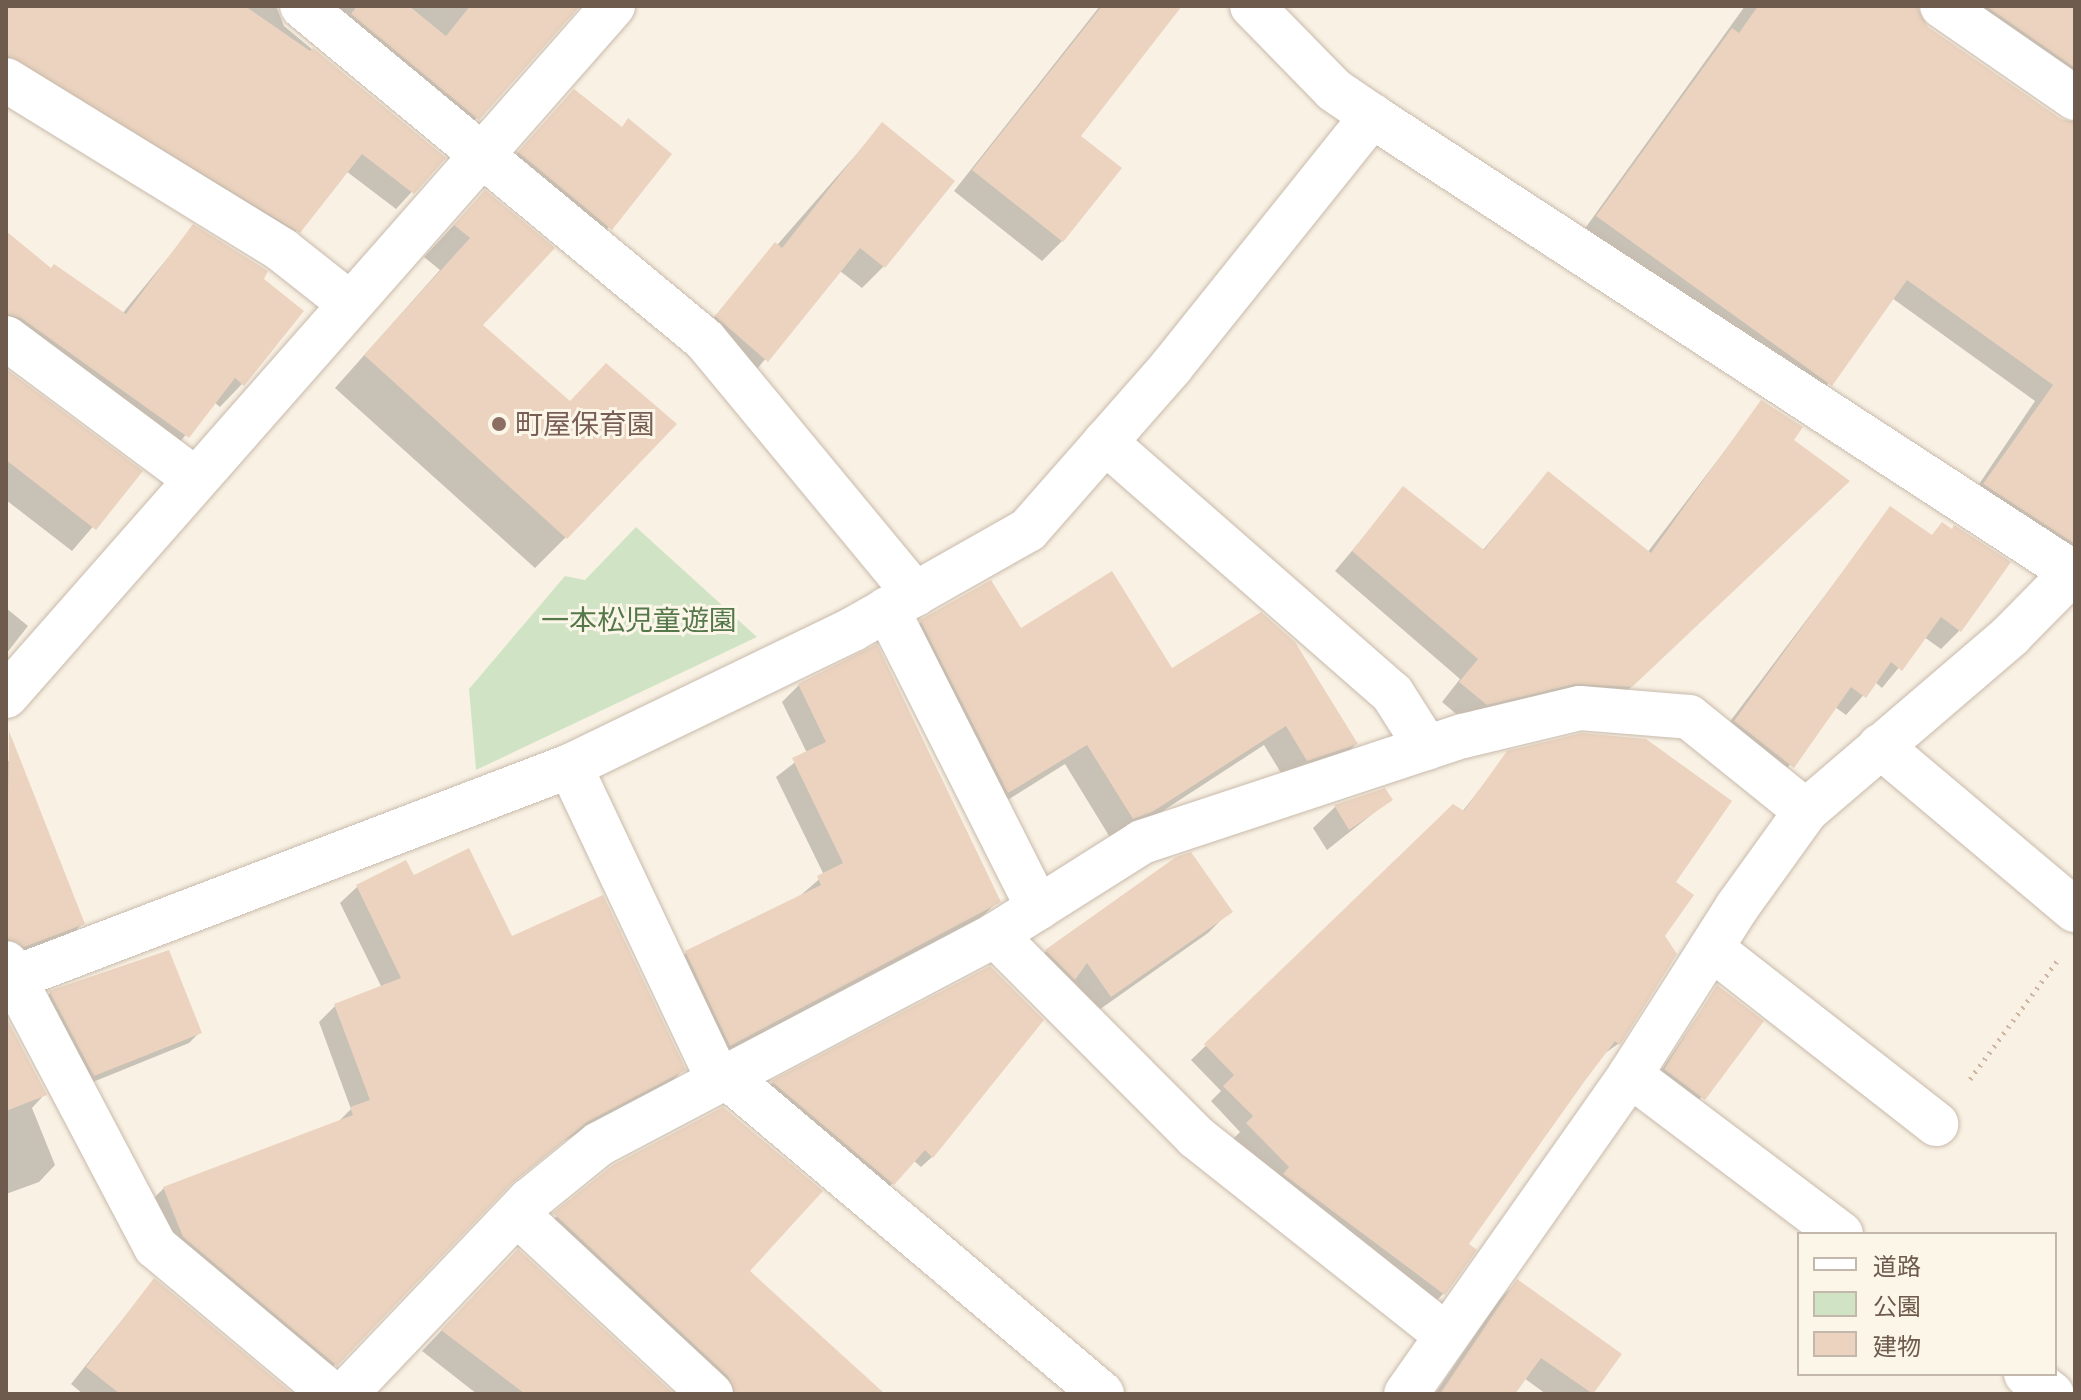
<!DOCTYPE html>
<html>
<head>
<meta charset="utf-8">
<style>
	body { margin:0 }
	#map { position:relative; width:2081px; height:1400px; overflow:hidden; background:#f9f2e4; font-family:Figtree,"Noto Sans JP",sans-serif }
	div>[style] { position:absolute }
	.green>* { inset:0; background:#d0e4c5 }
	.shadow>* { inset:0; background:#0003 }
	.building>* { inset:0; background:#ebd3bf }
	.path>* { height:5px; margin-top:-2.5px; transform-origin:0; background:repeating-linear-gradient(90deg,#cfb6a3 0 2px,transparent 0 8px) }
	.roads { filter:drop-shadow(0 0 2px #c8baac) drop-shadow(0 0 2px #c8baac) }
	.minor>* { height:44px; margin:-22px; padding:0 22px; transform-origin:22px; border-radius:22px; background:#fff }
	.dots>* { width:22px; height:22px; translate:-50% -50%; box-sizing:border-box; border:4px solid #fcf6e9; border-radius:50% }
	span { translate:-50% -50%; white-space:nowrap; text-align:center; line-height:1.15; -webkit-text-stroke:6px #fcf6e9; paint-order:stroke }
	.education-label { font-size:28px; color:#785e54 }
	.left { translate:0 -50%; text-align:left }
	.park-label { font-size:28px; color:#54784a }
	.frame { position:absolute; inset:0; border:8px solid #6e5b4d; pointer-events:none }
	.legend { position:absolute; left:1797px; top:1232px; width:260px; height:144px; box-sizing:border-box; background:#fcf6e9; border:2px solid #c3b8ab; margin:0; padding:10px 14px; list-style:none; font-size:24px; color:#6e5b4d }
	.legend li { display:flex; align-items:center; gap:16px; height:40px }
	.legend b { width:40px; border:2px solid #c3b8ab }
</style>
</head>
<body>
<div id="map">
	<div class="green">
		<div style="clip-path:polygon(636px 527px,757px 637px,476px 770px,469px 689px,565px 576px,585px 580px)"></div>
	</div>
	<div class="shadow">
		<div style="clip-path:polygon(6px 6px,276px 6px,284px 26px,443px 158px,396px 209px,346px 171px,282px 248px,6px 77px)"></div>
		<div style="clip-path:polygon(305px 6px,580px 6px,461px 135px)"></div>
		<div style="clip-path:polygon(1100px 6px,1180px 6px,1078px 136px,1062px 241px,1042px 261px,954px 191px)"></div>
		<div style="clip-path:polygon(1745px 6px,1918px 6px,1917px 17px,1926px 28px,2060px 120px,2075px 122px,2075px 568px,1967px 502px,2035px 401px,1892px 298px,1814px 402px,1581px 234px)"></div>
		<div style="clip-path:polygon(1945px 6px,2075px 6px,2075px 100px)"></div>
		<div style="clip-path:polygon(574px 91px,621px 129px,669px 155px,592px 247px,501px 171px)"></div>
		<div style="clip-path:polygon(882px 125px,883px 267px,862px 288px,840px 271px,745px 383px,695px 339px)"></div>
		<div style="clip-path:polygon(485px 192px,481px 325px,566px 537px,535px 568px,335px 388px,440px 270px,424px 257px)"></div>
		<div style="clip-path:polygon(193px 227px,242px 384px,220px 407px,214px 402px,165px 459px,6px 346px,6px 234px,50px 270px,122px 314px)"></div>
		<div style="clip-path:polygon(6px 372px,140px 472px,72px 551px,6px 500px)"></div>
		<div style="clip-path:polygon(1762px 402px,1829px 500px,1612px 705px,1467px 723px,1442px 702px,1460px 679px,1335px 571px,1404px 489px,1482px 551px,1548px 473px,1647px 553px)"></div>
		<div style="clip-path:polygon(1891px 508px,1930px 537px,1951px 531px,1959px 631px,1941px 649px,1924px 637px,1882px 688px,1875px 682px,1846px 715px,1835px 707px,1774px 785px,1716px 740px)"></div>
		<div style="clip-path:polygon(6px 608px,28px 626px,6px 654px)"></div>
		<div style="clip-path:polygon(922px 621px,1020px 631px,1171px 670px,1356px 744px,1335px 765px,1286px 781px,1264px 745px,1129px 833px,1111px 839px,1065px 764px,987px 813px,901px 642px)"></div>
		<div style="clip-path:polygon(876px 647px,998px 901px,981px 918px,713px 1062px,669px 970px,686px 953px,801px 895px,824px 875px,776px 777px,807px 753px,782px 702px,799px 685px)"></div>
		<div style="clip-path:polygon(1508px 753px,1673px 882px,1663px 936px,1675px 954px,1618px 1044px,1601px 1056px,1466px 1244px,1444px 1293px,1429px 1308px,1233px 1139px,1240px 1132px,1211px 1101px,1221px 1091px,1191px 1060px,1454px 806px,1462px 812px)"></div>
		<div style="clip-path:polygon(17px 758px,83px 923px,67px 939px,6px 961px,6px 762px)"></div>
		<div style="clip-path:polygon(1390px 800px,1327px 850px,1313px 828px,1335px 807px)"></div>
		<div style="clip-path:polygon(1177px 859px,1230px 911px,1208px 933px,1089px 1017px,1025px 973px,1046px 951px)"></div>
		<div style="clip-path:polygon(406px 863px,413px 878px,511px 939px,684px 1069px,667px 1086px,564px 1141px,496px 1196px,319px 1381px,167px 1253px,147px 1205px,164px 1188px,337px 1123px,351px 1109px,319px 1022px,335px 1006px,382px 988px,340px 903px,357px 887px)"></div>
		<div style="clip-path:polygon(990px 968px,932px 1157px,921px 1167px,913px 1160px,882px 1195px,762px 1093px,772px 1083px)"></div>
		<div style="clip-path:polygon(1717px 987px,1761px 1022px,1692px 1109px,1654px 1081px)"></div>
		<div style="clip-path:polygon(50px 993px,200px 1032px,189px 1043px,83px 1086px,40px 1004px)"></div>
		<div style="clip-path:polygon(6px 1021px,45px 1094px,32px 1108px,55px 1165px,39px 1182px,6px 1194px)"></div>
		<div style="clip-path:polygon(614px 1167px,747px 1272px,868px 1394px,705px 1394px,534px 1236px)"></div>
		<div style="clip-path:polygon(497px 1272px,671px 1394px,477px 1394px,422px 1351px)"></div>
		<div style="clip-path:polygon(154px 1280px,290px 1394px,83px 1394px,71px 1384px)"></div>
		<div style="clip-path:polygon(1518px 1281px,1619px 1354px,1590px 1394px,1546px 1394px,1524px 1378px,1512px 1394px,1435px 1394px,1499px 1300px)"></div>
	</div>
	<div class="building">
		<div style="clip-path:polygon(6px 6px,245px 6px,310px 51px,313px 48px,446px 158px,414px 194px,362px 154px,300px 233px,6px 55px)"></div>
		<div style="clip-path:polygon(357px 6px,409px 6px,446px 36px,470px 6px,580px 6px,479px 120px,351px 14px)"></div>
		<div style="clip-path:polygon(1102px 6px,1182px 6px,1081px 136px,1122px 168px,1063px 242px,972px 170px)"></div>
		<div style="clip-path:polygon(1758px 6px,1917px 6px,1928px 27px,2061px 119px,2075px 123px,2075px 544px,1983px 484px,2053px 385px,1907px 280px,1832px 386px,1596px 216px,1732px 28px,1739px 33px)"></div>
		<div style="clip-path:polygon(1986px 6px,2075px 6px,2075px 68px)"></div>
		<div style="clip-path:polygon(574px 89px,622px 127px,628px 118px,672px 154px,612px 230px,518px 152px)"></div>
		<div style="clip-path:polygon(882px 122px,955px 181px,885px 268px,860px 248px,768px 362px,715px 316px,775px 242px,782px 248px)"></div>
		<div style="clip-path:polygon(485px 190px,555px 248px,483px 325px,570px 401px,606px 363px,677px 424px,567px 539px,364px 355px,470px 238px,454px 225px)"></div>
		<div style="clip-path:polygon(193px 224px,268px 271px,264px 279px,304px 311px,244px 386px,235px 378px,189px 438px,21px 318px,6px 314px,6px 231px,51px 268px,54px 264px,126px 314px)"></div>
		<div style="clip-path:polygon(6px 369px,143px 471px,96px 530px,6px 460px)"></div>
		<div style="clip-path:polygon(1761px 400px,1803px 427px,1794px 440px,1850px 481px,1632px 687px,1575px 684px,1487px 705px,1459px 682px,1478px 659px,1352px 551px,1403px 486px,1484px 550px,1548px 471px,1651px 553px)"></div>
		<div style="clip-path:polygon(1890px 506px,1932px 535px,1942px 522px,1952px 529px,1954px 525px,2011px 562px,1961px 632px,1941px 617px,1902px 671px,1891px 662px,1866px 698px,1851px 687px,1794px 768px,1734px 721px)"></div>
		<div style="clip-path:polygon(1112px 571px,1172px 668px,1261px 612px,1295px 642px,1358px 744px,1307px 761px,1286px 726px,1152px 812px,1133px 819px,1087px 745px,1008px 793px,920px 620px,991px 580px,1021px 628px)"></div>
		<div style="clip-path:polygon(877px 644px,1001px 902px,730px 1046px,685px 951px,821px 885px,817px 876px,843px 863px,792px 758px,826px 742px,798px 684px)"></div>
		<div style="clip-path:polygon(9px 731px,85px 924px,24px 947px,6px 938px)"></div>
		<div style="clip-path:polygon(1582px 733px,1646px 739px,1732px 801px,1676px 882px,1694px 895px,1665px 936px,1677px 954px,1620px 1045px,1615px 1041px,1584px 1082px,1469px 1244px,1477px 1250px,1445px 1295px,1283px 1174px,1289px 1167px,1246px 1123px,1253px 1116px,1223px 1086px,1234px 1075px,1204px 1044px,1453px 804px,1464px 811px,1507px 751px)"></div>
		<div style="clip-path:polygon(1385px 788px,1393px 800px,1349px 830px,1334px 805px)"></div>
		<div style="clip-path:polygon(469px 848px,512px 936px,603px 895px,686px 1070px,587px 1122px,514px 1181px,337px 1366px,183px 1237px,163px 1187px,353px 1115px,350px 1107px,370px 1100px,334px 1004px,401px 978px,356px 885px,406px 860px,414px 875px)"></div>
		<div style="clip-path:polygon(1191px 852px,1233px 912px,1111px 997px,1087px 963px,1075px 980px,1045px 950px,1176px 857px)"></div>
		<div style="clip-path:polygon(169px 950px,202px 1033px,94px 1076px,49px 991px)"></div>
		<div style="clip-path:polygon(990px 966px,1044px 1020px,933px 1158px,925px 1150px,894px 1185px,771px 1081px)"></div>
		<div style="clip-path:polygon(1717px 985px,1764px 1021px,1705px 1100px,1664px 1069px)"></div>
		<div style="clip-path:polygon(6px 1017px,47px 1095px,6px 1111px)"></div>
		<div style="clip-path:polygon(723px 1107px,823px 1191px,750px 1271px,885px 1394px,735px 1394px,728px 1376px,553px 1213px,613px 1165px)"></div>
		<div style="clip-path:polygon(518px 1249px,674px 1394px,525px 1394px,441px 1330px)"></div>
		<div style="clip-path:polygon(154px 1278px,293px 1394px,120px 1394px,86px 1367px)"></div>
		<div style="clip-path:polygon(1517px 1279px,1622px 1354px,1593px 1394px,1541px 1358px,1515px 1394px,1440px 1394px)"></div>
	</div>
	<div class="path">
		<div style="left:1970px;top:1079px;width:147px;rotate:-53.6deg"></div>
	</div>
	<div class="roads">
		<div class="minor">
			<div style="left:302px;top:6px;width:523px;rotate:39.65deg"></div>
			<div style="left:705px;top:340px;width:330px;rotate:50.4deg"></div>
			<div style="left:1252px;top:6px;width:117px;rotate:45.7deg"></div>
			<div style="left:1334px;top:90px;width:46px;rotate:34.4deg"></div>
			<div style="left:1372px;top:116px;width:839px;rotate:33.08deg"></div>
			<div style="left:1942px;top:6px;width:162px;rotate:34.7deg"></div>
			<div style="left:6px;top:80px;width:324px;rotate:31.6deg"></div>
			<div style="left:282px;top:250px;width:85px;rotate:38.3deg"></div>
			<div style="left:6px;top:338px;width:234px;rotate:36.7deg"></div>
			<div style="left:1105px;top:442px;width:381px;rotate:41.2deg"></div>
			<div style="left:1392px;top:693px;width:65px;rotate:57.5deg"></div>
			<div style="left:887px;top:609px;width:335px;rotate:63.2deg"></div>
			<div style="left:6px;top:696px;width:919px;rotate:-48.66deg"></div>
			<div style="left:1880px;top:746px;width:255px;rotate:40.1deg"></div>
			<div style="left:570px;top:766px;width:348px;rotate:64.7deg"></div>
			<div style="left:995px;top:935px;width:285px;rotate:45.1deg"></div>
			<div style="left:1196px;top:1137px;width:319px;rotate:38.4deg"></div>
			<div style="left:1711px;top:948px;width:286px;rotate:38deg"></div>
			<div style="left:6px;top:963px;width:321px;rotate:62.2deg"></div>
			<div style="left:156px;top:1247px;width:229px;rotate:39.9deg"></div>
			<div style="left:6px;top:981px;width:604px;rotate:-20.87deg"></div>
			<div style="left:570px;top:766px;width:314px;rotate:-25.8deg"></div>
			<div style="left:853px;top:629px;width:201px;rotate:-29.5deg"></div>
			<div style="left:1028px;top:530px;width:217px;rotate:-48.7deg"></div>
			<div style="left:1171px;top:367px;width:322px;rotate:-51.3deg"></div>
			<div style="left:1630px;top:1075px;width:264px;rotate:37deg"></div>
			<div style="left:727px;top:1077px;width:491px;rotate:40.2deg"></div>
			<div style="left:517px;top:1214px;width:265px;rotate:42.9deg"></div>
			<div style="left:2026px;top:1374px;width:33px;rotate:38deg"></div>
			<div style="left:345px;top:1394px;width:268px;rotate:-46.4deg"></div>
			<div style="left:530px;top:1200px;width:89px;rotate:-39.1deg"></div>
			<div style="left:599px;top:1144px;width:448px;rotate:-27.8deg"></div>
			<div style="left:995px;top:935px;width:174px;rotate:-32.3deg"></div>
			<div style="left:1142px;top:842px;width:338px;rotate:-18.3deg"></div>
			<div style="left:1463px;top:736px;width:120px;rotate:-13.5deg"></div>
			<div style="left:1580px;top:708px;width:109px;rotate:4.7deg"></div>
			<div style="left:1689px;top:717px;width:150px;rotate:38.8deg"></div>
			<div style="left:1406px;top:1394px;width:390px;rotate:-54.9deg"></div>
			<div style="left:1630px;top:1075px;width:199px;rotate:-57.5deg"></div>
			<div style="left:1737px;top:907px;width:118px;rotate:-54.3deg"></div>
			<div style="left:1806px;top:811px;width:270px;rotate:-40.6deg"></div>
			<div style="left:2011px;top:635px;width:91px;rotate:-45.4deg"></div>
		</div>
	</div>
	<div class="dots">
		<div style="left:499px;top:424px;background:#8d6e63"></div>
	</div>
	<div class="education-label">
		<span class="left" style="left:515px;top:424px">町屋保育園</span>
	</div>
	<div class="park-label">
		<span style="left:639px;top:620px">一本松児童遊園</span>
	</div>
	<div class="frame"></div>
	<ul class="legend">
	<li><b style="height:10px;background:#fff"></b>道路</li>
	<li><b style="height:22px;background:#d0e4c5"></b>公園</li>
	<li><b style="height:22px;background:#ebd3bf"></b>建物</li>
	</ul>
</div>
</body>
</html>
